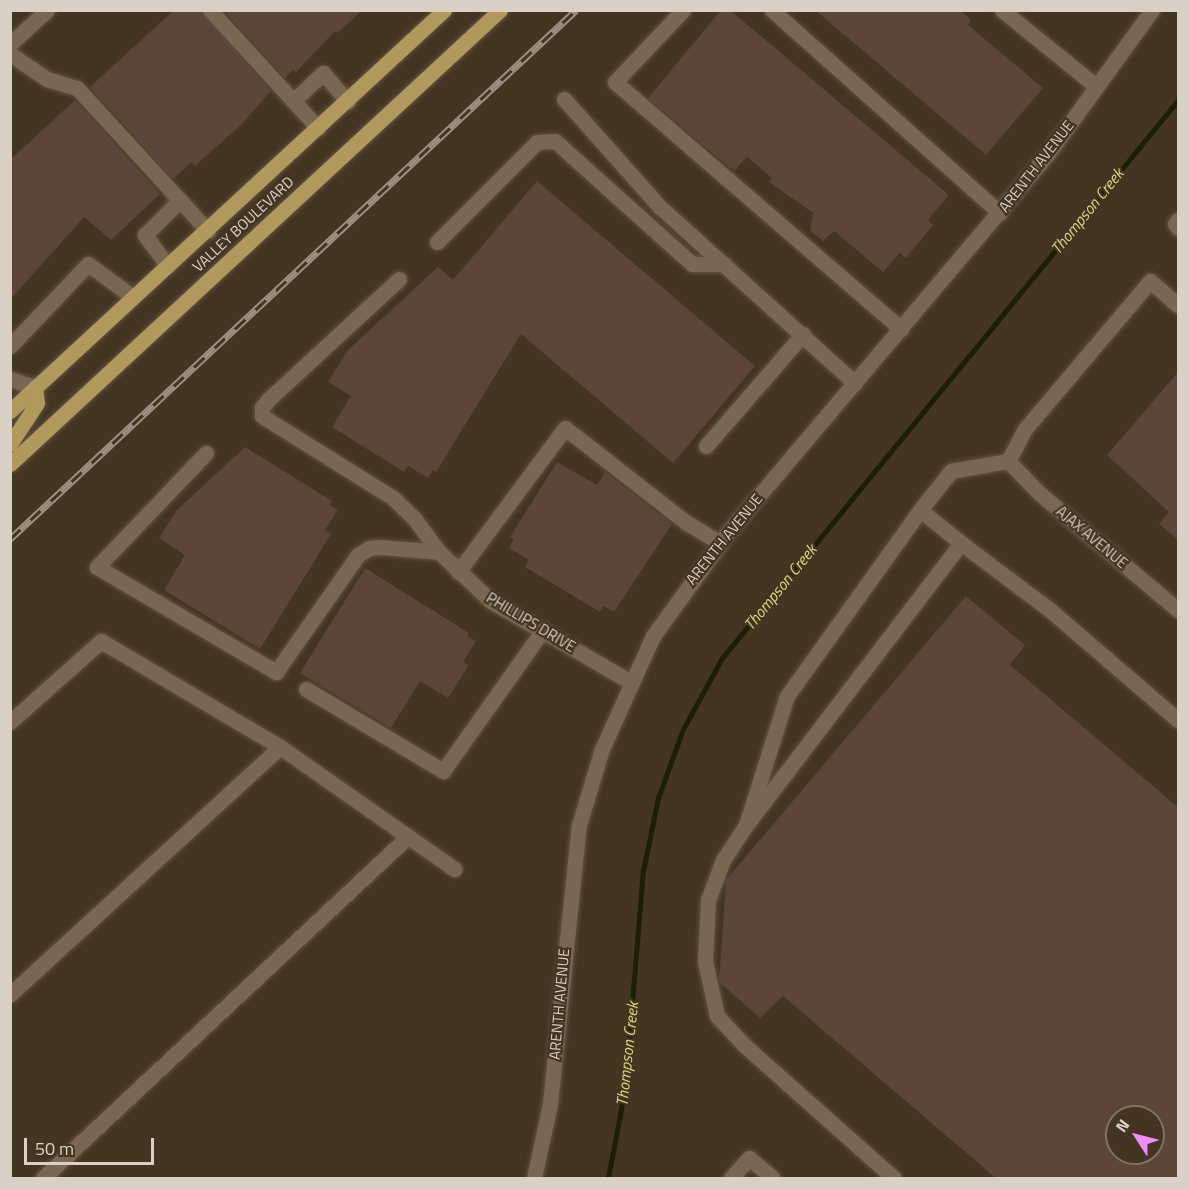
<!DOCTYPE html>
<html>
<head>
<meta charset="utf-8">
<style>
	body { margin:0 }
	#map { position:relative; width:1189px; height:1189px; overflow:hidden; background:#443422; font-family:"Titillium Web",sans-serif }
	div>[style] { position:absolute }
	.stream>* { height:5px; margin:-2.5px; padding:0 2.5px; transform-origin:2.5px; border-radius:2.5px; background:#1d1f00 }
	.building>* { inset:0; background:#5c4539 }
	.roads { filter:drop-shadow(0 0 2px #5f5241) drop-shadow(0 0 2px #5f5241) }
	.minor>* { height:15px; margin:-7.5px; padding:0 7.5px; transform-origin:7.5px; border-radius:7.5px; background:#796753 }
	.major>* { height:15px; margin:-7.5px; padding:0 7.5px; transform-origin:7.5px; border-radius:7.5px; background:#b1995e }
	.rail>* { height:7px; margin-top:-3.5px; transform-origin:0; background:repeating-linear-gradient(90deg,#443422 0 14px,#9d9083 0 28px); box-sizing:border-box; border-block:2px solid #9d9083 }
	span { translate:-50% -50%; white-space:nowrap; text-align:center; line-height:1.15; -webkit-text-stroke:4.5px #443422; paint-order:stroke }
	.street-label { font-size:15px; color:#dad0c5 }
	.water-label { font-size:16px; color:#d3da7e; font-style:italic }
	.frame { position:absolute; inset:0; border:12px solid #dad0c5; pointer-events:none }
	.north { position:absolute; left:1105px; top:1105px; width:60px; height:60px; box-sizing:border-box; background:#443422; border:2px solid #807263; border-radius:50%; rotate:306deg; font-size:16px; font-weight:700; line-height:24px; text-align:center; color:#dad0c5 }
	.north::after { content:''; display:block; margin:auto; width:21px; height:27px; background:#ed8cfa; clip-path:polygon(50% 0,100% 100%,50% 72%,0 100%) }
	.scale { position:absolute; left:24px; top:1138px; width:130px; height:27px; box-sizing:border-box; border:3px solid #dad0c5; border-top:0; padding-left:8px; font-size:18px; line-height:21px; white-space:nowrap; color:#dad0c5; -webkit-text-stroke:4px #443422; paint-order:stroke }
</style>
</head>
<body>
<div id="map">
	<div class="stream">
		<div style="left:608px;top:1178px;width:92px;rotate:-79.3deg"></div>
		<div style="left:625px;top:1088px;width:218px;rotate:-85.3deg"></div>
		<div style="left:643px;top:871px;width:75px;rotate:-78.4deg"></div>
		<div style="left:658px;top:798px;width:73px;rotate:-70.1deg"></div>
		<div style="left:683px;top:729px;width:81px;rotate:-61.2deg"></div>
		<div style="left:722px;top:658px;width:721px;rotate:-50.74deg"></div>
	</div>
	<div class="building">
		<div style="clip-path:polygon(174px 10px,200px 10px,271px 91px,242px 124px,195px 166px,192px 162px,173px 179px,90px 87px)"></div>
		<div style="clip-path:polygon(224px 10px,362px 10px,338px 33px,335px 31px,296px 72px,293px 70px,285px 78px)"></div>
		<div style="clip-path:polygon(721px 10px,730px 10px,949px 195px,928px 220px,933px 225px,906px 258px,900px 253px,883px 272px,834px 231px,823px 241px,810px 231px,813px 213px,769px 182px,772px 178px,747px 157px,735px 170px,729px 167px,648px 98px)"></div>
		<div style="clip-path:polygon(815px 10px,960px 10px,971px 20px,968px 25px,1043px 88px,986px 155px)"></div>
		<div style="clip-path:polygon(75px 100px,160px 194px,111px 240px,84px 217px,10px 300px,10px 160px)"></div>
		<div style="clip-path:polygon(537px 181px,755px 366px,673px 463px,521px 334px,436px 472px,433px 470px,428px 478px,408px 466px,404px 472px,332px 427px,351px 396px,328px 382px,348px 350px,438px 267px,453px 280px)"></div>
		<div style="clip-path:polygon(1179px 371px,1179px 541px,1159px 524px,1169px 512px,1107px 455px)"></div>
		<div style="clip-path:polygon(245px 447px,332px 501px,330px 505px,338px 510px,325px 530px,331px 534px,260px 649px,164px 590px,185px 555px,159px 538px,177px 510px)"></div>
		<div style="clip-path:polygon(557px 462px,597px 485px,605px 472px,672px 524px,614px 612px,604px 606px,600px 612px,525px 567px,529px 560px,509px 548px,514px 539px,510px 537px)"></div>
		<div style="clip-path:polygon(365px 568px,469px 633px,467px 636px,476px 641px,463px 662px,469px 665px,448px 698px,420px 681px,391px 728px,300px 673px)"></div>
		<div style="clip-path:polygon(evenodd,966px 596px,1025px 645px,1010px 665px,1179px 808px,1179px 1179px,997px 1179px,783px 996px,760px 1018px,719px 982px,726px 880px,966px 596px,1117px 1117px,1153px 1117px,1153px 1153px,1117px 1153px,1117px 1117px)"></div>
	</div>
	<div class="roads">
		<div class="minor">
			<div style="left:210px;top:10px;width:160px;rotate:47.5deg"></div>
			<div style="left:683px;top:10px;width:99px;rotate:133.4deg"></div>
			<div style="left:615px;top:82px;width:378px;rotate:40.8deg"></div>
			<div style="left:772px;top:10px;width:305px;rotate:41.7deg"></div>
			<div style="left:1002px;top:10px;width:121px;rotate:39deg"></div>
			<div style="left:10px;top:44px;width:50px;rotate:-42.6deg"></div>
			<div style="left:10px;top:54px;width:45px;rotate:34deg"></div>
			<div style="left:47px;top:79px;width:31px;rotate:17deg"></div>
			<div style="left:77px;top:88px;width:194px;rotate:47.5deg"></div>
			<div style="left:564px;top:99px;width:144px;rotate:48.4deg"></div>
			<div style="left:660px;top:207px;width:263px;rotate:42.1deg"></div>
			<div style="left:294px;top:100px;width:40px;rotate:-43deg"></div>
			<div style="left:323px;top:73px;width:38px;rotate:49deg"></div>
			<div style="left:1178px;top:220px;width:5px;rotate:127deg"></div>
			<div style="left:1175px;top:224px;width:5px;rotate:53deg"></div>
			<div style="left:437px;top:242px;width:141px;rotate:-45deg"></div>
			<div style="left:537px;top:142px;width:18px;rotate:-3deg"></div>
			<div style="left:555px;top:141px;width:184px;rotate:41.9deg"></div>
			<div style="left:692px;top:264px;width:32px"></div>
			<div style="left:168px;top:266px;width:39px;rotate:-127deg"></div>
			<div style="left:145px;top:235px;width:49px;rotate:-45deg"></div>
			<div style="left:399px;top:279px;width:177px;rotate:137.3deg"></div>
			<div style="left:269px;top:399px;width:11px;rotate:131deg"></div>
			<div style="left:262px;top:407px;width:9px;rotate:90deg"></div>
			<div style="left:262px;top:416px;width:155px;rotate:32deg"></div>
			<div style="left:393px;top:498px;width:29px;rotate:44deg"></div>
			<div style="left:414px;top:518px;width:42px;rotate:53.7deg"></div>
			<div style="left:439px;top:552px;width:71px;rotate:43.3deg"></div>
			<div style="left:491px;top:601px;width:162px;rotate:30.1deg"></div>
			<div style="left:10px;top:346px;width:113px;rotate:-46.4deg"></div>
			<div style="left:88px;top:264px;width:56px;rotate:36.3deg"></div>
			<div style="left:10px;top:379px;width:26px;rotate:18deg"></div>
			<div style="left:706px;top:446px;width:148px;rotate:-49.1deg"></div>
			<div style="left:206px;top:453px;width:158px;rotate:133.7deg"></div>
			<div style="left:97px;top:567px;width:208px;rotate:30.4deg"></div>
			<div style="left:276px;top:672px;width:143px;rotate:-55deg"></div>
			<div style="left:358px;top:555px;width:13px;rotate:-32deg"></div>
			<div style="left:369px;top:548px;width:11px;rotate:-5deg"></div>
			<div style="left:380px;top:547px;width:59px;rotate:4.8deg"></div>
			<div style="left:1008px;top:461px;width:36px;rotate:-62deg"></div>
			<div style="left:1025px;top:429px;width:194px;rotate:-49.8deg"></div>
			<div style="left:1150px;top:281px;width:37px;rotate:41deg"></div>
			<div style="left:1008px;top:461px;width:45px;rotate:45.9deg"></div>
			<div style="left:1039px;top:493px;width:182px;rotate:40.1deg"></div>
			<div style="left:920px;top:510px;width:53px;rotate:38.8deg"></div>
			<div style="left:961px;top:543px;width:355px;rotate:127.3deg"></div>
			<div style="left:746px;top:825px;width:135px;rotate:-72.4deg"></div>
			<div style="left:787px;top:696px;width:229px;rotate:-54.4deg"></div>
			<div style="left:920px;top:510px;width:50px;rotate:-51.5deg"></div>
			<div style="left:951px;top:471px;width:58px;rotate:-10deg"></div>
			<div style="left:961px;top:543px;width:111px;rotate:37deg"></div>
			<div style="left:1050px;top:610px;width:169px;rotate:40.7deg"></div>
			<div style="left:458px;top:572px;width:179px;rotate:-53.4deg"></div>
			<div style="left:565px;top:428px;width:151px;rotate:38deg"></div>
			<div style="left:684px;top:521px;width:42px;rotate:31.4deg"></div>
			<div style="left:306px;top:689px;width:160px;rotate:30.9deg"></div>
			<div style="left:443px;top:771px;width:173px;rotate:-54.7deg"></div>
			<div style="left:10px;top:722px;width:122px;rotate:-41.7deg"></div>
			<div style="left:101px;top:641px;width:208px;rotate:30.6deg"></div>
			<div style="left:280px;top:747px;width:366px;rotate:137.5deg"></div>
			<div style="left:280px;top:747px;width:213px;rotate:35deg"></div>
			<div style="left:746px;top:825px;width:42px;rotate:123.3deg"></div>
			<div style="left:723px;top:860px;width:43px;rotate:110.6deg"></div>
			<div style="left:708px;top:900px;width:61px;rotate:92.8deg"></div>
			<div style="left:705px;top:961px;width:56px;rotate:77.7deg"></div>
			<div style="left:717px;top:1016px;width:40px;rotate:47deg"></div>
			<div style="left:744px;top:1045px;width:200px;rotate:41.6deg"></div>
			<div style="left:43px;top:1178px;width:500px;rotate:-43.1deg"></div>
			<div style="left:534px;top:1178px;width:76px;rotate:-77.8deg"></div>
			<div style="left:550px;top:1104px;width:281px;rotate:-84.1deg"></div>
			<div style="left:579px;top:825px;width:79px;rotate:-73.2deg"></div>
			<div style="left:602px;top:749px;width:124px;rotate:-65.7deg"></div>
			<div style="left:653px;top:636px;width:130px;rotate:-54.1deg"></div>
			<div style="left:729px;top:531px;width:492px;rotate:-49.8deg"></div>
			<div style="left:1047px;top:155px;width:179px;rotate:-54.1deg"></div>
			<div style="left:731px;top:1178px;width:27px;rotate:-48deg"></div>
			<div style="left:749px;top:1158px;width:31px;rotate:40deg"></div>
		</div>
		<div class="major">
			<div style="left:10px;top:411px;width:591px;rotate:-42.74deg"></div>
			<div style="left:10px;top:444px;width:49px;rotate:-56.6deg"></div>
			<div style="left:37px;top:403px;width:16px;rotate:-97deg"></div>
			<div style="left:10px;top:464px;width:668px;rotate:-42.82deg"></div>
		</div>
	</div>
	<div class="rail">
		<div style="left:10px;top:539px;width:775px;rotate:-43.06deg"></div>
	</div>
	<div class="street-label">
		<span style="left:1036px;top:166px;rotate:-52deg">ARENTH AVENUE</span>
		<span style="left:243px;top:224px;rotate:-43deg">VALLEY BOULEVARD</span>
		<span style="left:1092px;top:537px;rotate:40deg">AJAX AVENUE</span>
		<span style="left:724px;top:539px;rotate:-51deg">ARENTH AVENUE</span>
		<span style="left:531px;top:622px;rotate:31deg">PHILLIPS DRIVE</span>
		<span style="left:559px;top:1004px;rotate:-85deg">ARENTH AVENUE</span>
	</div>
	<div class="water-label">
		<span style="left:1087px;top:211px;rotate:-51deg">Thompson Creek</span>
		<span style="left:780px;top:587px;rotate:-51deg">Thompson Creek</span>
		<span style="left:627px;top:1054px;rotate:-84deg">Thompson Creek</span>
	</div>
	<div class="frame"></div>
	<div class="north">N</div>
	<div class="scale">50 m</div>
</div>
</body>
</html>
